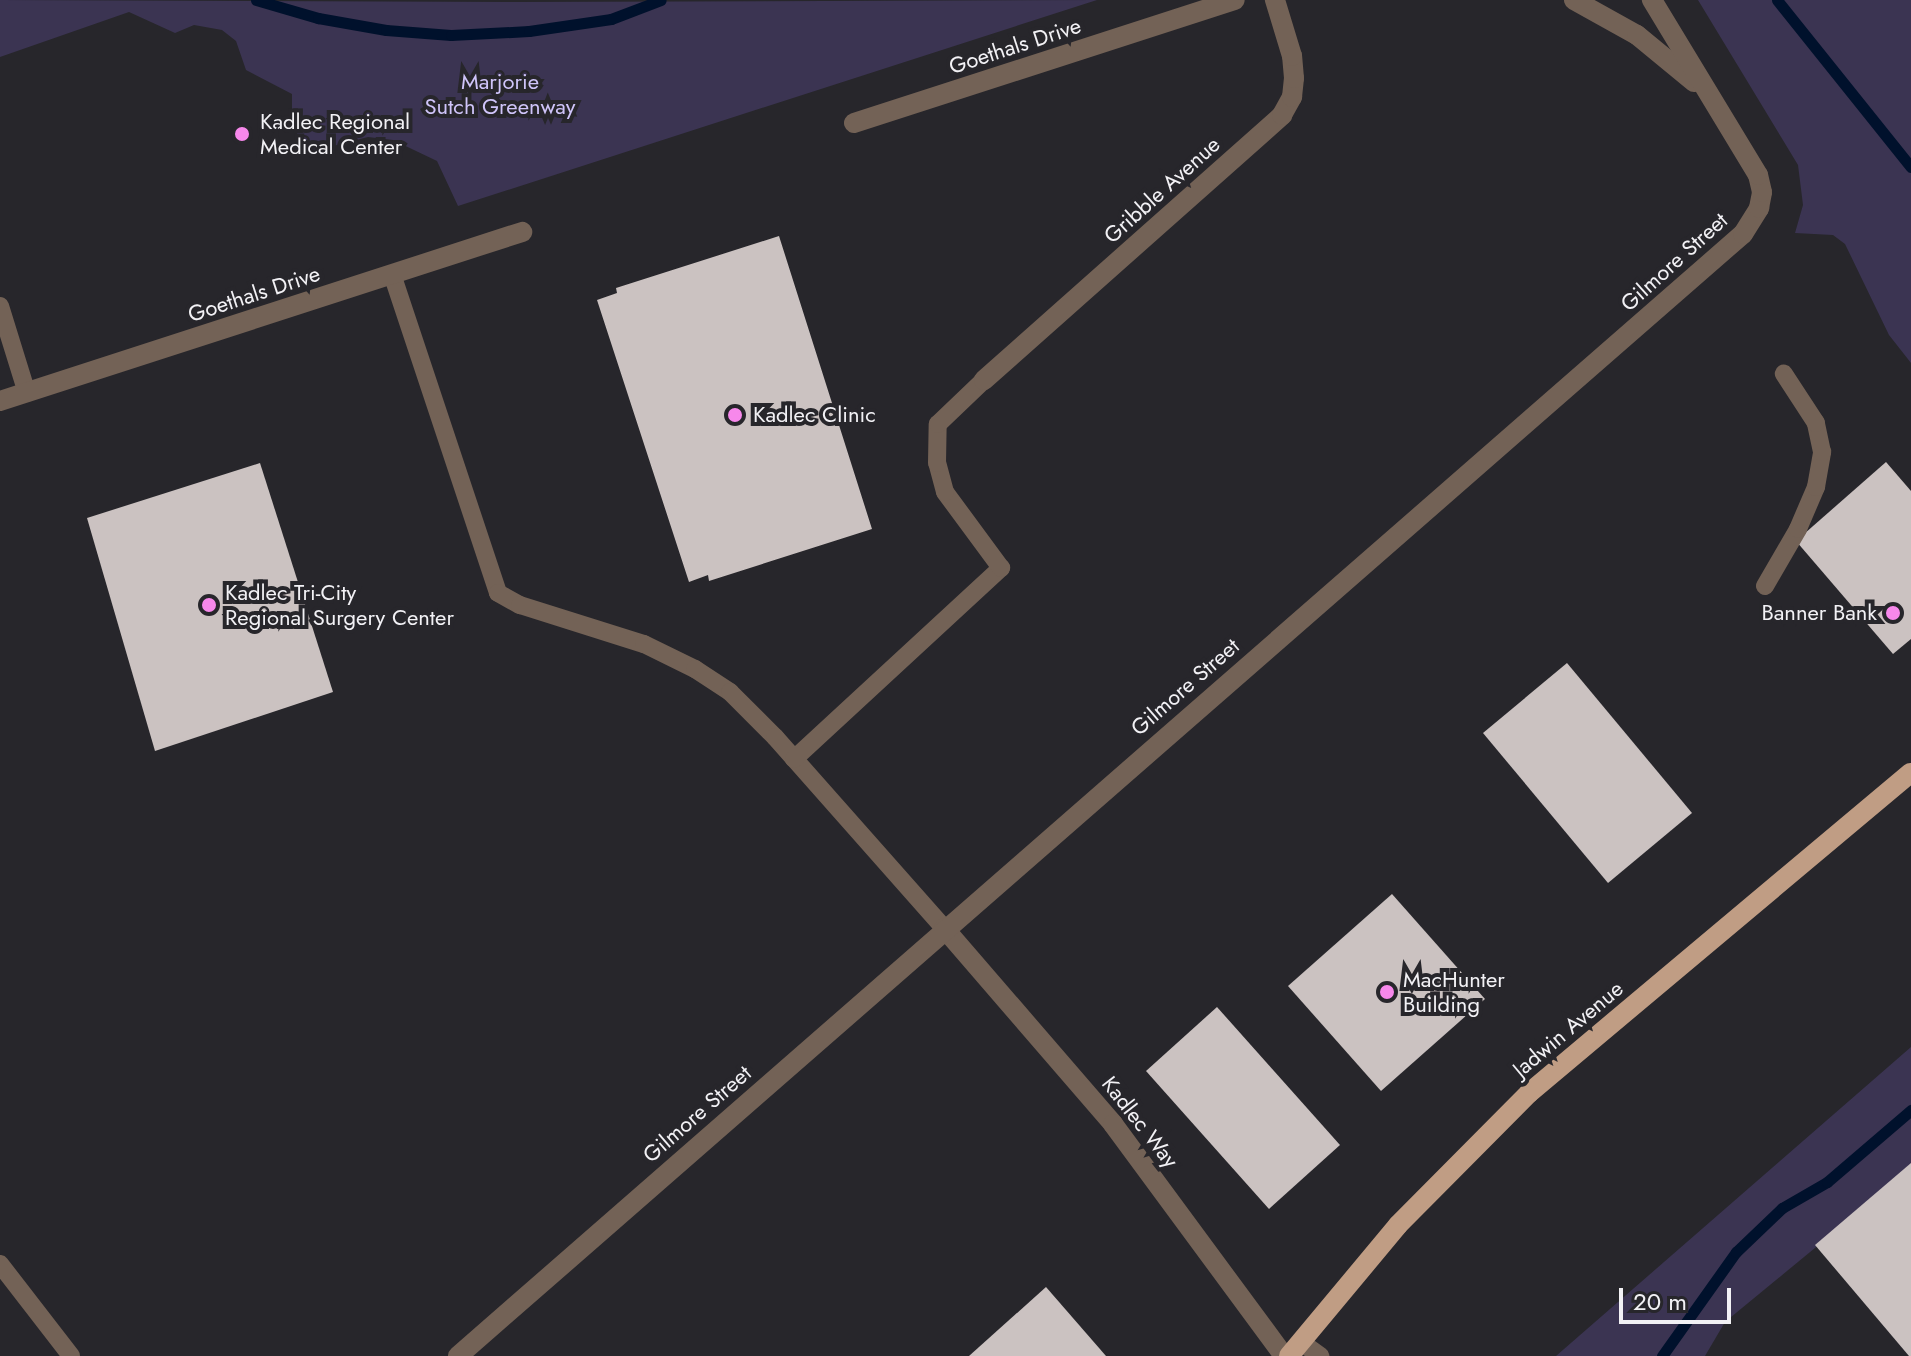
<!DOCTYPE html>
<html>
<head>
<meta charset="utf-8">
<style>
	body { margin:0 }
	#map { position:relative; width:1911px; height:1356px; overflow:hidden; background:#27262b; font-family:Jost,sans-serif }
	div>[style] { position:absolute }
	.green>* { inset:0; background:#3b3452 }
	.stream>* { height:11px; margin:-5.5px; padding:0 5.5px; transform-origin:5.5px; border-radius:5.5px; background:#00112c }
	.building>* { inset:0; background:#cbc2c1 }
	.service>* { height:18px; margin:-9px; padding:0 9px; transform-origin:9px; border-radius:9px; background:#736256 }
	.minor>* { height:20px; margin:-10px; padding:0 10px; transform-origin:10px; border-radius:10px; background:#736256 }
	.primary>* { height:20px; margin:-10px; padding:0 10px; transform-origin:10px; border-radius:10px; background:#c09d84 }
	.dots>* { width:22px; height:22px; translate:-50% -50%; box-sizing:border-box; border:4px solid #27262b; border-radius:50% }
	span { translate:-50% -50%; white-space:nowrap; text-align:center; line-height:1.15; -webkit-text-stroke:8px #27262b; paint-order:stroke }
	.street-label { font-size:22px; color:#f2f1f5 }
	.park-label { font-size:22px; color:#cfc4f9 }
	.poi-label { font-size:22px; color:#f2f1f5 }
	.left { translate:0 -50%; text-align:left }
	.right { translate:-100% -50%; text-align:right }
	.scale { position:absolute; left:1619px; top:1288px; width:112px; height:36px; box-sizing:border-box; border:4px solid #f2f1f5; border-top:0; padding-left:10px; font-size:24px; line-height:28px; white-space:nowrap; color:#f2f1f5; -webkit-text-stroke:6px #27262b; paint-order:stroke }
</style>
</head>
<body>
<div id="map">
	<div class="green">
		<div style="clip-path:polygon(0 0,517px 2px,1097px 0,458px 206px,437px 161px,393px 140px,368px 137px,310px 152px,304px 149px,292px 122px,292px 94px,246px 70px,236px 41px,222px 30px,194px 25px,175px 33px,129px 12px,0 57px)"></div>
		<div style="clip-path:polygon(1698px 0,1911px 0,1911px 363px,1889px 335px,1845px 244px,1833px 235px,1795px 233px,1803px 205px,1798px 165px)"></div>
		<div style="clip-path:polygon(1911px 1047px,1911px 1169px,1725px 1322px,1705px 1356px,1556px 1356px)"></div>
	</div>
	<div class="stream">
		<div style="left:256px;top:0;width:65px;rotate:16.2deg"></div>
		<div style="left:318px;top:18px;width:69px;rotate:10deg"></div>
		<div style="left:386px;top:30px;width:65px;rotate:4.4deg"></div>
		<div style="left:451px;top:35px;width:78px;rotate:-2.9deg"></div>
		<div style="left:529px;top:31px;width:83px;rotate:-8.3deg"></div>
		<div style="left:611px;top:19px;width:53px;rotate:-20.8deg"></div>
		<div style="left:1777px;top:0;width:214px;rotate:51.3deg"></div>
		<div style="left:1662px;top:1356px;width:128px;rotate:-54.6deg"></div>
		<div style="left:1736px;top:1252px;width:64px;rotate:-43.7deg"></div>
		<div style="left:1782px;top:1208px;width:52px;rotate:-30deg"></div>
		<div style="left:1827px;top:1182px;width:111px;rotate:-40.6deg"></div>
	</div>
	<div class="building">
		<div style="clip-path:polygon(779px 236px,872px 529px,709px 581px,708px 575px,689px 582px,597px 300px,617px 293px,616px 288px)"></div>
		<div style="clip-path:polygon(1886px 462px,1911px 491px,1911px 639px,1893px 654px,1796px 541px)"></div>
		<div style="clip-path:polygon(260px 463px,333px 692px,155px 751px,87px 518px)"></div>
		<div style="clip-path:polygon(1567px 663px,1692px 813px,1608px 883px,1483px 733px)"></div>
		<div style="clip-path:polygon(1392px 894px,1485px 999px,1381px 1091px,1288px 986px)"></div>
		<div style="clip-path:polygon(1217px 1007px,1340px 1145px,1269px 1209px,1146px 1071px)"></div>
		<div style="clip-path:polygon(1911px 1163px,1911px 1356px,1909px 1356px,1815px 1245px)"></div>
		<div style="clip-path:polygon(1046px 1287px,1106px 1356px,969px 1356px)"></div>
	</div>
	<div class="service">
		<div style="left:392px;top:274px;width:336px;rotate:71.6deg"></div>
		<div style="left:498px;top:593px;width:25px;rotate:29deg"></div>
		<div style="left:520px;top:605px;width:130px;rotate:17.5deg"></div>
		<div style="left:644px;top:644px;width:57px;rotate:26.1deg"></div>
		<div style="left:695px;top:669px;width:42px;rotate:33.3deg"></div>
		<div style="left:730px;top:692px;width:64px;rotate:45deg"></div>
		<div style="left:775px;top:737px;width:255px;rotate:48.5deg"></div>
		<div style="left:0;top:306px;width:91px;rotate:72.8deg"></div>
		<div style="left:1765px;top:586px;width:66px;rotate:-59.9deg"></div>
		<div style="left:1798px;top:529px;width:46px;rotate:-66.8deg"></div>
		<div style="left:1816px;top:487px;width:36px;rotate:-80deg"></div>
		<div style="left:1822px;top:452px;width:30px;rotate:-102deg"></div>
		<div style="left:1816px;top:423px;width:59px;rotate:-123.1deg"></div>
		<div style="left:794px;top:759px;width:282px;rotate:-42.7deg"></div>
		<div style="left:1001px;top:568px;width:94px;rotate:-126.4deg"></div>
		<div style="left:945px;top:492px;width:30px;rotate:-105deg"></div>
		<div style="left:937px;top:463px;width:39px;rotate:-89deg"></div>
		<div style="left:938px;top:424px;width:64px;rotate:-43.7deg"></div>
		<div style="left:0;top:1264px;width:116px;rotate:52.3deg"></div>
		<div style="left:1301px;top:1342px;width:24px;rotate:36deg"></div>
	</div>
	<div class="minor">
		<div style="left:1574px;top:0;width:72px;rotate:29.1deg"></div>
		<div style="left:1637px;top:35px;width:74px;rotate:39.5deg"></div>
		<div style="left:854px;top:123px;width:400px;rotate:-17.9deg"></div>
		<div style="left:984px;top:380px;width:399px;rotate:-41.6deg"></div>
		<div style="left:1282px;top:115px;width:21px;rotate:-61deg"></div>
		<div style="left:1292px;top:97px;width:19px;rotate:-84deg"></div>
		<div style="left:1294px;top:78px;width:22px;rotate:-95deg"></div>
		<div style="left:1292px;top:56px;width:59px;rotate:-106.9deg"></div>
		<div style="left:0;top:401px;width:549px;rotate:-17.94deg"></div>
		<div style="left:944px;top:928px;width:259px;rotate:49.2deg"></div>
		<div style="left:1113px;top:1124px;width:288px;rotate:53.6deg"></div>
		<div style="left:458px;top:1356px;width:1706px;rotate:-41.13deg"></div>
		<div style="left:1743px;top:234px;width:31px;rotate:-58deg"></div>
		<div style="left:1759px;top:208px;width:16px;rotate:-79deg"></div>
		<div style="left:1762px;top:192px;width:17px;rotate:-103deg"></div>
		<div style="left:1758px;top:175px;width:205px;rotate:-121.2deg"></div>
	</div>
	<div class="primary">
		<div style="left:1289px;top:1356px;width:170px;rotate:-50.2deg"></div>
		<div style="left:1398px;top:1225px;width:186px;rotate:-45.2deg"></div>
		<div style="left:1529px;top:1093px;width:498px;rotate:-40deg"></div>
	</div>
	<div class="dots">
		<div style="left:242px;top:134px;background:#f788eb"></div>
		<div style="left:735px;top:415px;background:#f788eb"></div>
		<div style="left:209px;top:605px;background:#f788eb"></div>
		<div style="left:1893px;top:613px;background:#f788eb"></div>
		<div style="left:1387px;top:992px;background:#f788eb"></div>
	</div>
	<div class="street-label">
		<span style="left:1015px;top:46px;rotate:-18deg">Goethals Drive</span>
		<span style="left:1162px;top:190px;rotate:-42deg">Gribble Avenue</span>
		<span style="left:1674px;top:262px;rotate:-42deg">Gilmore Street</span>
		<span style="left:254px;top:294px;rotate:-18deg">Goethals Drive</span>
		<span style="left:1185px;top:687px;rotate:-41deg">Gilmore Street</span>
		<span style="left:1568px;top:1029px;rotate:-40deg">Jadwin Avenue</span>
		<span style="left:697px;top:1114px;rotate:-41deg">Gilmore Street</span>
		<span style="left:1140px;top:1122px;rotate:52deg">Kadlec Way</span>
	</div>
	<div class="park-label">
		<span style="left:500px;top:94px">Marjorie<br>Sutch Greenway</span>
	</div>
	<div class="poi-label">
		<span class="left" style="left:260px;top:134px">Kadlec Regional<br>Medical Center</span>
		<span class="left" style="left:753px;top:415px">Kadlec Clinic</span>
		<span class="left" style="left:225px;top:605px">Kadlec Tri-City<br>Regional Surgery Center</span>
		<span class="right" style="left:1877px;top:613px">Banner Bank</span>
		<span class="left" style="left:1403px;top:992px">MacHunter<br>Building</span>
	</div>
	<div class="scale">20 m</div>
</div>
</body>
</html>
